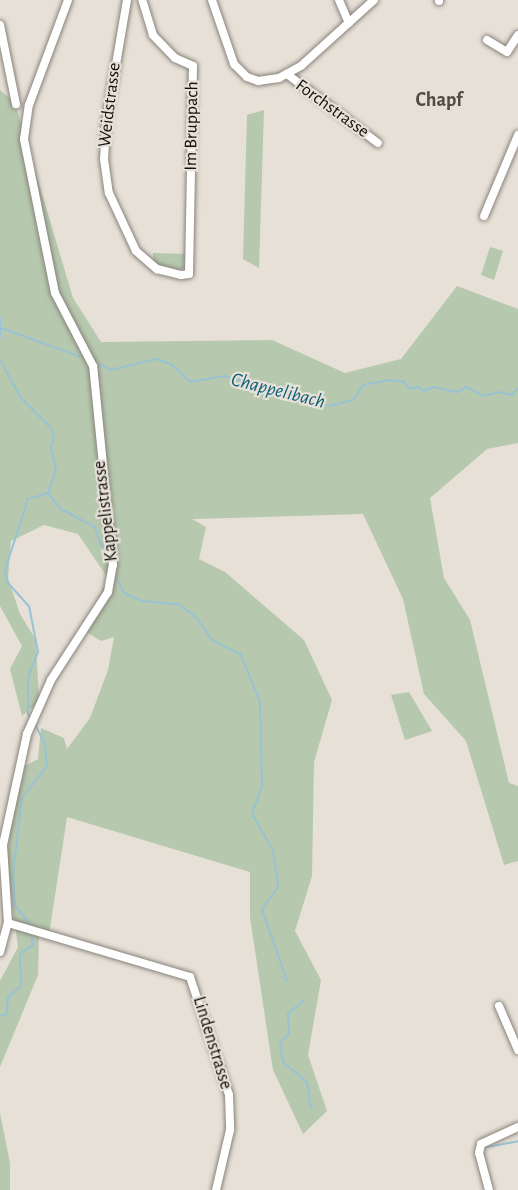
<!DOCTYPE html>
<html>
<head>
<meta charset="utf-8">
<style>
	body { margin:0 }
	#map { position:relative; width:518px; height:1190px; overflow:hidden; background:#e6e0d7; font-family:"Alegreya Sans",sans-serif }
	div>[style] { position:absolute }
	.green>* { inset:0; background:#b6c8ae }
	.stream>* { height:2px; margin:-1px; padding:0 1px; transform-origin:1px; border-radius:1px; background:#98c3d4 }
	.roads { filter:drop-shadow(0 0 2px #89837b) drop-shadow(0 0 2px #89837b) }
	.minor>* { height:8px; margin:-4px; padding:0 4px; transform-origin:4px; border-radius:4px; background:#fff }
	span { translate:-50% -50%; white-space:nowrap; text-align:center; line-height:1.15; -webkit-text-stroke:4.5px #e6e0d7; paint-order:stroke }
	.street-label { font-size:18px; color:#12100d }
	.neighbourhood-label { font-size:20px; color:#4f4a43; font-weight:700 }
	.water-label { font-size:20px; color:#0c5f77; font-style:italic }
</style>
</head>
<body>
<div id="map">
	<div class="green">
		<div style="clip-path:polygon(0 90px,15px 103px,73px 298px,101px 342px,272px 340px,345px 373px,401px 359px,457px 286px,518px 309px,518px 443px,487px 449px,430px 498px,444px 578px,470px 620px,509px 783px,518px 786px,518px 861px,504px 865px,466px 741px,424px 694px,403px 599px,363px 514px,192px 519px,206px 527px,199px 559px,225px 572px,304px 640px,332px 700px,314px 762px,312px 876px,295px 931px,321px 980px,308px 1055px,327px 1111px,303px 1134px,273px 1070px,250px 917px,250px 872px,67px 817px,49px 935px,39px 932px,38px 975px,0 1067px,0 981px,18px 947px,7px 865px,10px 827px,25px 766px,38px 759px,41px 728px,64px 738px,67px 749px,90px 718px,108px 670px,114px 637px,101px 641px,83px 630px,108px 578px,78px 534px,44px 525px,11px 541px,8px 578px,20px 614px,36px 640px,39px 702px,22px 716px,10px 669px,22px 646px,0 606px)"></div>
		<div style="clip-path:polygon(264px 110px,259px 268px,243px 259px,247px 115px)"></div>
		<div style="clip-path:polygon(490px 247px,503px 251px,494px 280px,481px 275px)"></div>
		<div style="clip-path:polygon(153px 253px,187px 254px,186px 267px,171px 273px,153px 261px)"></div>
		<div style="clip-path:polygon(409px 692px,432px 731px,405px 740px,391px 695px)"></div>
		<div style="clip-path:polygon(0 1113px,10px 1163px,10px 1190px,0 1190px)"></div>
	</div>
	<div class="stream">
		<div style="left:0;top:318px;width:19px;rotate:90deg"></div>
		<div style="left:1px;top:328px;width:85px;rotate:19.9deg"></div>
		<div style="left:0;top:360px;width:43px;rotate:61.1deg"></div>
		<div style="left:21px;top:398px;width:42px;rotate:45deg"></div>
		<div style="left:51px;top:428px;width:9px;rotate:69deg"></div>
		<div style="left:54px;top:436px;width:11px;rotate:105deg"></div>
		<div style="left:51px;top:447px;width:24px;rotate:78deg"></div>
		<div style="left:56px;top:470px;width:24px;rotate:109deg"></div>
		<div style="left:48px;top:493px;width:21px;rotate:163deg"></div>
		<div style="left:28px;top:499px;width:75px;rotate:107.9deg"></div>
		<div style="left:5px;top:570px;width:13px;rotate:77deg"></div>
		<div style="left:8px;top:583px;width:31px;rotate:48deg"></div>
		<div style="left:29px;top:606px;width:47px;rotate:78.9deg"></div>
		<div style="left:38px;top:652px;width:27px;rotate:112deg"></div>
		<div style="left:28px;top:677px;width:37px;rotate:90deg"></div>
		<div style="left:28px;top:714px;width:6px;rotate:59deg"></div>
		<div style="left:100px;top:364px;width:13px;rotate:29deg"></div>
		<div style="left:111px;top:370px;width:45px;rotate:-14deg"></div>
		<div style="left:155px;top:359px;width:17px;rotate:17deg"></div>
		<div style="left:171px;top:364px;width:26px;rotate:43deg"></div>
		<div style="left:190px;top:382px;width:36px;rotate:-10deg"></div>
		<div style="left:225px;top:376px;width:109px;rotate:15.9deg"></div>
		<div style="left:330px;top:406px;width:24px;rotate:-15deg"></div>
		<div style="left:353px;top:400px;width:18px;rotate:-56deg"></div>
		<div style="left:363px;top:385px;width:25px;rotate:-11deg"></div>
		<div style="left:388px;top:380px;width:16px;rotate:7deg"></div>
		<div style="left:404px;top:382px;width:9px;rotate:49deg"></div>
		<div style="left:410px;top:389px;width:9px;rotate:-13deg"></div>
		<div style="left:419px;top:387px;width:6px;rotate:39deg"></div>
		<div style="left:424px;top:391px;width:10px;rotate:-24deg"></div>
		<div style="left:433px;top:387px;width:25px;rotate:12deg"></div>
		<div style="left:457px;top:392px;width:11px;rotate:-27deg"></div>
		<div style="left:467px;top:387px;width:18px;rotate:29deg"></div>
		<div style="left:483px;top:396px;width:16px;rotate:-14deg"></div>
		<div style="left:499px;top:392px;width:13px;rotate:13deg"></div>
		<div style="left:512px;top:395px;width:9px;rotate:-49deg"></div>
		<div style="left:48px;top:493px;width:21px;rotate:51deg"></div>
		<div style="left:61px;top:509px;width:38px;rotate:28deg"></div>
		<div style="left:95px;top:527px;width:26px;rotate:72deg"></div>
		<div style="left:117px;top:578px;width:17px;rotate:65deg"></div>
		<div style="left:124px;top:593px;width:20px;rotate:24deg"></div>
		<div style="left:142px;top:601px;width:36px;rotate:5deg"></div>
		<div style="left:178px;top:604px;width:22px;rotate:36deg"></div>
		<div style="left:196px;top:617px;width:28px;rotate:55deg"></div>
		<div style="left:212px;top:640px;width:33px;rotate:27deg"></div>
		<div style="left:241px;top:655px;width:51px;rotate:68deg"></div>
		<div style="left:260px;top:702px;width:84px;rotate:88.6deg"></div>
		<div style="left:262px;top:786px;width:30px;rotate:110deg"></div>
		<div style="left:252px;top:814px;width:42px;rotate:59.7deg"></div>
		<div style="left:273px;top:850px;width:37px;rotate:82deg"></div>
		<div style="left:278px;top:887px;width:27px;rotate:126deg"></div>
		<div style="left:262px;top:909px;width:76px;rotate:70.9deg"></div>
		<div style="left:29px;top:923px;width:22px;rotate:-129deg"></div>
		<div style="left:15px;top:906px;width:33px;rotate:-93deg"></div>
		<div style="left:13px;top:873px;width:76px;rotate:-83.2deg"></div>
		<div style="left:22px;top:798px;width:41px;rotate:-52deg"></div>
		<div style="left:47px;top:766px;width:22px;rotate:-95deg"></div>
		<div style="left:45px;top:744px;width:22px;rotate:-117deg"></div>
		<div style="left:303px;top:1001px;width:20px;rotate:139deg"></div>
		<div style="left:288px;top:1014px;width:19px;rotate:87deg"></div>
		<div style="left:289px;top:1033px;width:13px;rotate:132deg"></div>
		<div style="left:280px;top:1043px;width:19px;rotate:81deg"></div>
		<div style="left:283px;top:1062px;width:31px;rotate:40deg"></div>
		<div style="left:307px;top:1082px;width:27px;rotate:82deg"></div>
		<div style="left:0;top:1016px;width:7px;rotate:-16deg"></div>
		<div style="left:7px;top:1014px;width:17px;rotate:-87deg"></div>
		<div style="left:8px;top:997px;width:17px;rotate:-40deg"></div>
		<div style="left:21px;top:986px;width:32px;rotate:-92deg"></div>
		<div style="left:20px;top:954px;width:16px;rotate:-35deg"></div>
		<div style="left:33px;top:945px;width:10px;rotate:-101deg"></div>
		<div style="left:488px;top:1147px;width:31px;rotate:-11deg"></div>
	</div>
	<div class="roads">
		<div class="minor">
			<div style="left:127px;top:0;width:125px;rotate:99.7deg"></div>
			<div style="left:106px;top:123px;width:36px;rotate:93deg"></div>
			<div style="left:104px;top:159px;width:34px;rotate:82deg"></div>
			<div style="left:109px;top:193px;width:64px;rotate:65deg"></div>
			<div style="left:136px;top:251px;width:28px;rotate:41deg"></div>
			<div style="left:157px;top:269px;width:25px;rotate:14deg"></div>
			<div style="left:181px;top:275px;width:8px;rotate:-7deg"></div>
			<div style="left:189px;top:274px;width:208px;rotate:-88.9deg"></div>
			<div style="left:193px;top:66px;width:20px;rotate:-156deg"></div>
			<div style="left:175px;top:58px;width:32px;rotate:-134deg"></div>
			<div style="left:153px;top:35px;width:37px;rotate:-107deg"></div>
			<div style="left:212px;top:0;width:68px;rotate:71deg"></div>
			<div style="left:234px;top:64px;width:18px;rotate:45deg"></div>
			<div style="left:247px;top:77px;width:12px;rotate:20deg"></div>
			<div style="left:258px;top:81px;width:21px;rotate:-8deg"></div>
			<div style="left:279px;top:78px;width:26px;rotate:-29deg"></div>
			<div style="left:302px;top:65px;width:97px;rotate:-42.1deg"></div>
			<div style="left:339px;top:0;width:25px;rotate:67deg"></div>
			<div style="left:439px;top:1px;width:1px;rotate:-90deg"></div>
			<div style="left:0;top:25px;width:81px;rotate:78.6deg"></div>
			<div style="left:487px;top:40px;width:23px;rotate:31deg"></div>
			<div style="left:507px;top:52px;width:20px;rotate:-57deg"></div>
			<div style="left:287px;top:74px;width:114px;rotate:37.2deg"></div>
			<div style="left:484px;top:216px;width:88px;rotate:-67.2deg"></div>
			<div style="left:8px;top:923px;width:190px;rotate:16.5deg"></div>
			<div style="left:190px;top:977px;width:124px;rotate:71.7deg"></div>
			<div style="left:229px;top:1095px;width:35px;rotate:88deg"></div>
			<div style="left:230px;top:1130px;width:62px;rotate:103.1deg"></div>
			<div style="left:0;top:952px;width:30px;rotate:-75deg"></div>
			<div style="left:8px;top:923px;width:78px;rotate:-93.7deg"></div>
			<div style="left:3px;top:845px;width:114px;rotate:-77.8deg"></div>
			<div style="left:27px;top:734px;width:59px;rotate:-66deg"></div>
			<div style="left:51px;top:680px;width:105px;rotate:-57.1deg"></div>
			<div style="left:108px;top:592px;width:27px;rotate:-80deg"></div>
			<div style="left:113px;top:565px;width:200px;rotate:-95.7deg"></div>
			<div style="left:93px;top:366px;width:82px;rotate:-117.5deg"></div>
			<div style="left:55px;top:293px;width:157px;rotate:-101.4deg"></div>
			<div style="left:24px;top:139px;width:34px;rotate:-82deg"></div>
			<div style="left:29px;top:105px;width:112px;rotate:-69.6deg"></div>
			<div style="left:499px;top:1006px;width:48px;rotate:66.6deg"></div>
			<div style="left:489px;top:1190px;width:38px;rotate:-105deg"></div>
			<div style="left:479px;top:1153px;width:9px;rotate:-77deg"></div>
			<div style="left:481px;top:1144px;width:41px;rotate:-24.7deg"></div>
		</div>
	</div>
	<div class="street-label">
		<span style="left:110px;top:105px;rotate:-83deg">Weidstrasse</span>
		<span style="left:332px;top:109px;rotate:36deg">Forchstrasse</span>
		<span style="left:192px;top:126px;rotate:-89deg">Im Bruppach</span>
		<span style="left:106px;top:511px;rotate:-97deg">Kappelistrasse</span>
		<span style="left:212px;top:1043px;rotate:73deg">Lindenstrasse</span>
	</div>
	<div class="neighbourhood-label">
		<span style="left:439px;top:100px">Chapf</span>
	</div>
	<div class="water-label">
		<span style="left:278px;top:391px;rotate:14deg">Chappelibach</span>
	</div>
</div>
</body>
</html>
